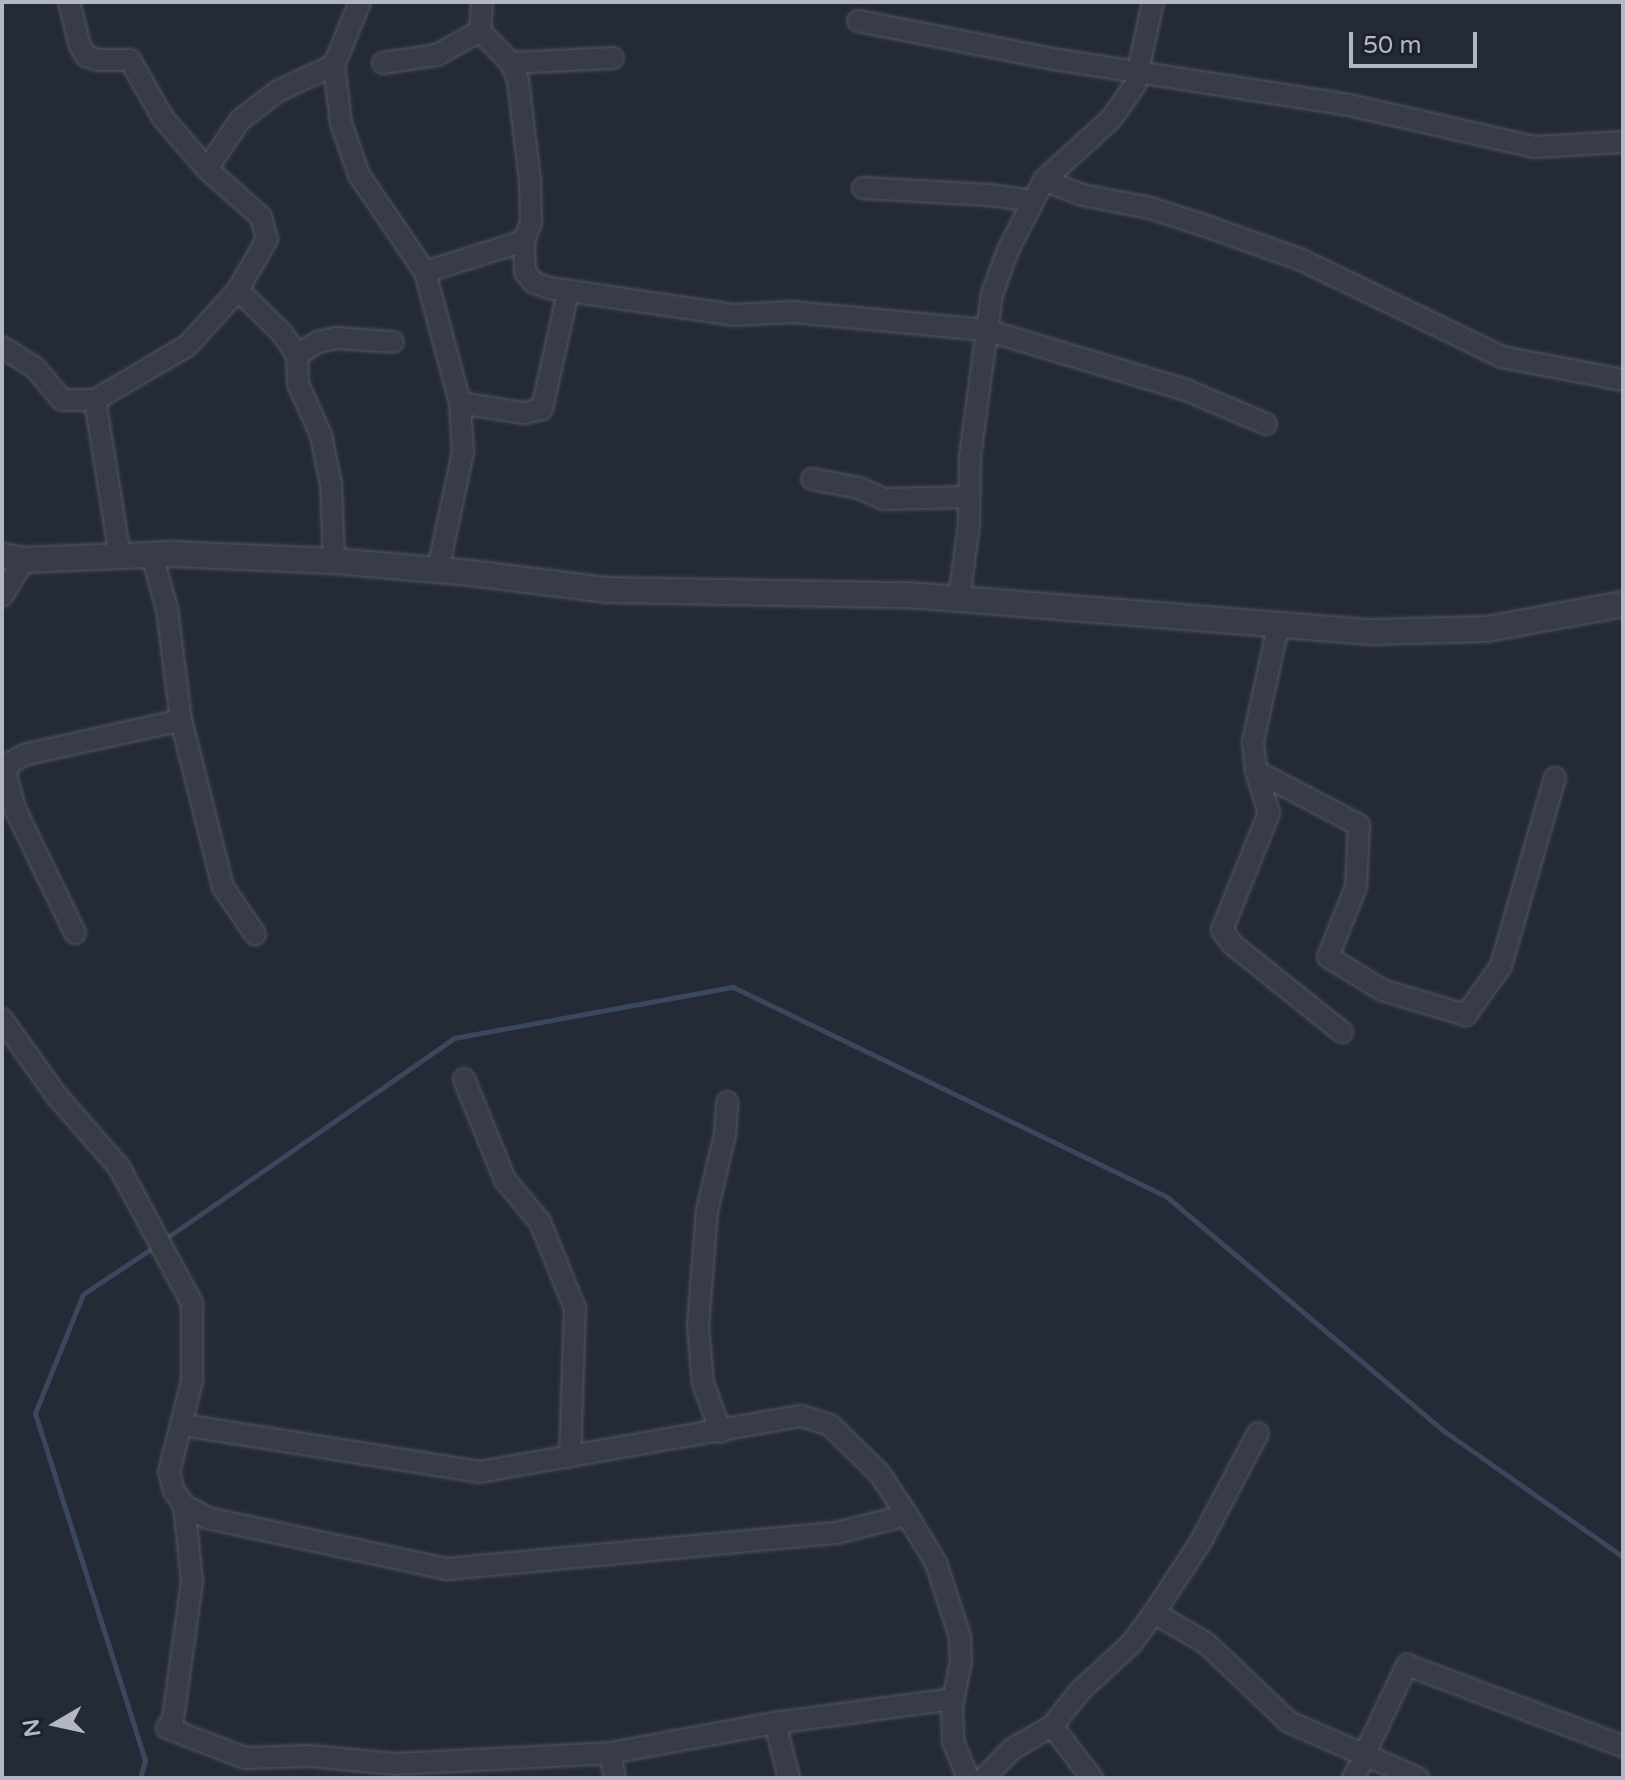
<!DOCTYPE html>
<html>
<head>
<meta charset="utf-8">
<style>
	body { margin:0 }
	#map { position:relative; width:1625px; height:1780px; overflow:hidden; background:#242a36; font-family:"Varela Round",sans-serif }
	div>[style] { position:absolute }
	.stream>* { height:5px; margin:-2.5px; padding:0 2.5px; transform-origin:2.5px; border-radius:2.5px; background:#3b475d }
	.roads { filter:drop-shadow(0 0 2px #525762) drop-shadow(0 0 2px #525762) }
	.minor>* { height:20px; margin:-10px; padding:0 10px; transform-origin:10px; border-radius:10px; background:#373c47 }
	.tertiary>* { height:24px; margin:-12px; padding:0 12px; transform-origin:12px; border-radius:12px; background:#373c47 }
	span { translate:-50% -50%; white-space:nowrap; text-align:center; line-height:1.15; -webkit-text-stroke:7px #1c212b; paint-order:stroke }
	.frame { position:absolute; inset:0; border:4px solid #b2b7c3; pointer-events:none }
	.north { position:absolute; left:16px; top:1684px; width:80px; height:80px; -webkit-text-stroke:6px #1c212b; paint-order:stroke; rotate:261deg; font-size:22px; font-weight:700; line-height:32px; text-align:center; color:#b2b7c3 }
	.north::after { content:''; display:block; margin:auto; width:28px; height:36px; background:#b2b7c3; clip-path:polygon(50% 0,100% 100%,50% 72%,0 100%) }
	.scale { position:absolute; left:1349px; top:32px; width:128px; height:36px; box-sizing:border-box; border:4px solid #b2b7c3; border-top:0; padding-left:10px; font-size:24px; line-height:28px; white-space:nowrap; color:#b2b7c3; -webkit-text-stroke:6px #1c212b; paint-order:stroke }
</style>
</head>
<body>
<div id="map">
	<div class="stream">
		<div style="left:165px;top:1239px;width:352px;rotate:-34.8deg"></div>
		<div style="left:454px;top:1038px;width:284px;rotate:-10.4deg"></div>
		<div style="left:733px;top:987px;width:482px;rotate:25.8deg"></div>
		<div style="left:1167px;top:1197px;width:363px;rotate:40.2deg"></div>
		<div style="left:1444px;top:1431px;width:219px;rotate:35.1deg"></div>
		<div style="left:140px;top:1778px;width:19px;rotate:-74deg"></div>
		<div style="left:145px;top:1760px;width:364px;rotate:-107.6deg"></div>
		<div style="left:35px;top:1413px;width:128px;rotate:-68deg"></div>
		<div style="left:83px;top:1294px;width:89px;rotate:-33.5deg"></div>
	</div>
	<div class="roads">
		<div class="minor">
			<div style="left:69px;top:2px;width:45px;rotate:76deg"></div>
			<div style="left:80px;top:46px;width:12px;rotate:59deg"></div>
			<div style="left:86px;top:56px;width:13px;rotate:18deg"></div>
			<div style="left:98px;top:60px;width:32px"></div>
			<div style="left:130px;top:60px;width:67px;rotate:60.4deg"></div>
			<div style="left:163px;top:118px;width:67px;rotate:49.2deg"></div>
			<div style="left:207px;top:169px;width:72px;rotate:41.6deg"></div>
			<div style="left:261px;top:217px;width:23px;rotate:75deg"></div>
			<div style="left:267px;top:239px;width:59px;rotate:119.6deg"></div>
			<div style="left:238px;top:290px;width:76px;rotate:132.3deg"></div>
			<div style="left:187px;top:346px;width:107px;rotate:149.6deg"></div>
			<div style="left:360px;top:2px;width:68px;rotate:112.4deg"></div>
			<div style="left:334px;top:65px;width:58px;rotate:83.1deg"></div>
			<div style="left:341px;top:123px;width:55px;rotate:70.9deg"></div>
			<div style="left:359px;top:175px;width:117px;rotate:55.8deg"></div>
			<div style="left:425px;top:272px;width:136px;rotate:75deg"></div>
			<div style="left:460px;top:403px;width:49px;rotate:86.5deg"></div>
			<div style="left:463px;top:452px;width:121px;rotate:102deg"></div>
			<div style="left:858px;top:21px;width:205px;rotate:11deg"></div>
			<div style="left:1059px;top:60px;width:293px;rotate:8.8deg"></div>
			<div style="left:1349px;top:105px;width:190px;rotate:12.8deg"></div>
			<div style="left:1534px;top:147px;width:89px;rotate:-3.2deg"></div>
			<div style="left:480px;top:31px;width:29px;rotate:-86deg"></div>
			<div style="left:383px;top:63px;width:55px;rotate:-8.4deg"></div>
			<div style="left:437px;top:55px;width:49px;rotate:-29.2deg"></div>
			<div style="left:480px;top:31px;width:45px;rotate:45.9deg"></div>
			<div style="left:207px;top:169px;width:59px;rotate:-56deg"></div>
			<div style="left:240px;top:120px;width:48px;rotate:-37.3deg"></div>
			<div style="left:278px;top:91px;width:62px;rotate:-24.9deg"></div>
			<div style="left:1044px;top:180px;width:41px;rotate:21.5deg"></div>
			<div style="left:1082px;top:195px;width:69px;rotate:10.8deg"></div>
			<div style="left:1150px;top:208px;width:56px;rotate:17.8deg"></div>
			<div style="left:1203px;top:225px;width:105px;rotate:19.5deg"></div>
			<div style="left:1302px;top:260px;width:222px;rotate:25.9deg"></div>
			<div style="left:1502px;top:357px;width:123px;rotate:10.8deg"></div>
			<div style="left:863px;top:188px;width:127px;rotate:3.2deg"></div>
			<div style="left:990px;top:195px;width:41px;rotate:8.3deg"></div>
			<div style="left:524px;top:241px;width:31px;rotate:88deg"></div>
			<div style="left:525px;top:272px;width:13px;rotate:51deg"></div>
			<div style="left:533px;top:282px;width:17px;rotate:21deg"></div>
			<div style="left:549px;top:288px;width:186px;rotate:8.3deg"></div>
			<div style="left:733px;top:315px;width:59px;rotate:-2.9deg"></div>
			<div style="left:792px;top:312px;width:195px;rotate:5.3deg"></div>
			<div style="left:986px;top:330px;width:209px;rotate:16.7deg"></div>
			<div style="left:1186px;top:390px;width:87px;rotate:23deg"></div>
			<div style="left:425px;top:272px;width:104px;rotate:-17.4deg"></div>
			<div style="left:524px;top:241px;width:20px;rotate:-70deg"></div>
			<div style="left:531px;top:222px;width:41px;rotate:-91.4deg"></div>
			<div style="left:530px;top:181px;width:102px;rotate:-96.8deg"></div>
			<div style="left:518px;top:80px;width:18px;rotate:-112deg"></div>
			<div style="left:511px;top:63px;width:102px;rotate:-2.8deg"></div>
			<div style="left:238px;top:290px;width:62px;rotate:44.3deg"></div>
			<div style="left:282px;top:333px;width:27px;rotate:56deg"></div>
			<div style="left:297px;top:355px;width:29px;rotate:88deg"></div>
			<div style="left:298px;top:384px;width:56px;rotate:65.7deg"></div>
			<div style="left:321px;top:435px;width:51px;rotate:78.7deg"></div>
			<div style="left:331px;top:485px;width:76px;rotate:87.7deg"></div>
			<div style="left:2px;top:347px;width:39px;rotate:32deg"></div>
			<div style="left:35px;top:368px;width:42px;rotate:49.8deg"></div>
			<div style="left:62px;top:400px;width:33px"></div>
			<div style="left:95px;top:400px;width:158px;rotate:80.9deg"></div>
			<div style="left:297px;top:355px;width:25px;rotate:-32deg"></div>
			<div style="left:318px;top:342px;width:17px;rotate:-13deg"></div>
			<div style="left:335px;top:338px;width:58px;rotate:3.9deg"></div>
			<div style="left:460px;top:403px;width:65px;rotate:8.9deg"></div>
			<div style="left:524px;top:413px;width:18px;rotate:-13deg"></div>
			<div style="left:542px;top:409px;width:120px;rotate:-77.5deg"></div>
			<div style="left:812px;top:479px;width:48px;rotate:10.8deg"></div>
			<div style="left:859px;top:488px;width:27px;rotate:24deg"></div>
			<div style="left:884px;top:499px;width:85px;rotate:-1.3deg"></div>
			<div style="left:152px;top:555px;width:56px;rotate:74.5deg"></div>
			<div style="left:167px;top:609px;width:112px;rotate:82.8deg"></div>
			<div style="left:181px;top:720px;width:172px;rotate:75.9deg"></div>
			<div style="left:223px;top:887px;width:57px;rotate:55.8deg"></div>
			<div style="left:2px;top:596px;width:42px;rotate:-58.6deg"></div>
			<div style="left:959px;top:599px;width:76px;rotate:-82.4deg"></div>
			<div style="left:969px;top:524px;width:68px;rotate:-89.2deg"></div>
			<div style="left:970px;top:456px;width:163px;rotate:-82.3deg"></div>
			<div style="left:992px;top:294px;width:47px;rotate:-70deg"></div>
			<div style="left:1008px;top:250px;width:79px;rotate:-62.8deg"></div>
			<div style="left:1044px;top:180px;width:91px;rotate:-42.3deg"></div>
			<div style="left:1111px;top:119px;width:42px;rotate:-54.8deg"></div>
			<div style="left:1135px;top:85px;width:85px;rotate:-77.8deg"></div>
			<div style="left:1278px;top:627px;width:118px;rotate:102.3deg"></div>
			<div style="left:1253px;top:742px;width:29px;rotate:84deg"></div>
			<div style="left:1256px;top:771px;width:44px;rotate:72.8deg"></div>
			<div style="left:1269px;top:813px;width:126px;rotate:111.9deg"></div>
			<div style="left:1222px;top:930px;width:17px;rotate:54deg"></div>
			<div style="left:1232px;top:944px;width:141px;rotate:38.7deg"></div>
			<div style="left:1256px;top:771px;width:116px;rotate:27.7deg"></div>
			<div style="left:1359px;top:825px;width:62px;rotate:92.8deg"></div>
			<div style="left:1356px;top:887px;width:75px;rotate:111.8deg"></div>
			<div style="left:1328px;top:957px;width:63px;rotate:31.4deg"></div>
			<div style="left:1382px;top:990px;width:88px;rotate:16.6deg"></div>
			<div style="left:1466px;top:1015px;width:60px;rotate:-54.5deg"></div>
			<div style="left:1501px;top:966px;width:196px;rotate:-74deg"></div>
			<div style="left:75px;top:933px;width:138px;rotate:-115.8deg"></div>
			<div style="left:15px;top:809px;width:35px;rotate:-105deg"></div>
			<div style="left:6px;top:775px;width:12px;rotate:-76deg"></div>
			<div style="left:9px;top:763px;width:20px;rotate:-27deg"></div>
			<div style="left:27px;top:754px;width:158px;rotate:-12.4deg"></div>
			<div style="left:2px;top:1019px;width:95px;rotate:54.5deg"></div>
			<div style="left:57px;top:1096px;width:94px;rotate:48.9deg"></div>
			<div style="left:119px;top:1167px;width:154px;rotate:61.8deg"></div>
			<div style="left:192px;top:1303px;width:78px;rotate:90deg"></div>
			<div style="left:192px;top:1381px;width:94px;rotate:104.2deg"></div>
			<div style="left:169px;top:1472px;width:20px;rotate:75deg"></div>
			<div style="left:174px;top:1491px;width:17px;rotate:54deg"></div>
			<div style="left:184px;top:1505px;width:26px;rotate:29deg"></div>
			<div style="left:207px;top:1518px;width:245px;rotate:12deg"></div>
			<div style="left:447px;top:1569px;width:392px;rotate:-5.3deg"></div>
			<div style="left:837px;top:1533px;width:72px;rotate:-14.4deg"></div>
			<div style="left:907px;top:1515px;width:56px;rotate:58.9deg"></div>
			<div style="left:936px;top:1563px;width:78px;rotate:72deg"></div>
			<div style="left:960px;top:1637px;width:24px;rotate:88deg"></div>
			<div style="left:961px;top:1661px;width:47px;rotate:101.1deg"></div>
			<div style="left:952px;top:1707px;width:34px;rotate:88deg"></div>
			<div style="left:953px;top:1741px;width:40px;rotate:68deg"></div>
			<div style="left:464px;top:1079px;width:109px;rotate:67.9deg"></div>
			<div style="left:505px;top:1180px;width:55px;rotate:50.2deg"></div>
			<div style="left:540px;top:1222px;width:93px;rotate:67.9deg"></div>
			<div style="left:575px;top:1308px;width:149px;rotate:91.9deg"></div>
			<div style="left:183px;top:1425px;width:300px;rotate:9deg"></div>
			<div style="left:479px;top:1472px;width:327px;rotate:-9.9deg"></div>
			<div style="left:801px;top:1416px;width:30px;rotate:17deg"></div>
			<div style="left:830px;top:1425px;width:70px;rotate:44.4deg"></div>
			<div style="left:880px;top:1474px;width:49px;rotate:56.6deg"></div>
			<div style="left:721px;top:1432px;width:52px;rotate:-110.2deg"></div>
			<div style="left:703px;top:1383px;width:56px;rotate:-95.1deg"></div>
			<div style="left:698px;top:1327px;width:116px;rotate:-85.6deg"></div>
			<div style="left:707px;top:1211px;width:79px;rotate:-76.8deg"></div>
			<div style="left:725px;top:1134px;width:32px;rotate:-86deg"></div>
			<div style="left:184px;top:1505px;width:76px;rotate:84deg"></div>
			<div style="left:192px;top:1581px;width:139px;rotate:97.8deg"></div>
			<div style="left:173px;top:1719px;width:11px;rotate:124deg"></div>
			<div style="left:167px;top:1728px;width:84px;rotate:21deg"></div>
			<div style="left:245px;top:1758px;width:65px;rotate:-1.8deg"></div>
			<div style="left:310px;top:1756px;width:86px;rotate:5.3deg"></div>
			<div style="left:396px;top:1764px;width:214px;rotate:-2.9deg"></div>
			<div style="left:610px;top:1753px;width:168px;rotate:-10.3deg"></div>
			<div style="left:775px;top:1723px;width:180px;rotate:-7.7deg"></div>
			<div style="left:1154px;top:1613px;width:84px;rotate:-56.7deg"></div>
			<div style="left:1200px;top:1543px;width:124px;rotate:-62.2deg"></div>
			<div style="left:775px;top:1723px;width:57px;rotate:75.7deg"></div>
			<div style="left:1052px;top:1726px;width:66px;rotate:52.4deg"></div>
			<div style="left:610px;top:1753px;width:25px;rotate:79deg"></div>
			<div style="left:1365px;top:1753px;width:98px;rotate:-64.5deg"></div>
			<div style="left:1407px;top:1665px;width:231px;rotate:20.6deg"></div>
			<div style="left:984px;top:1778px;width:40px;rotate:-46deg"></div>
			<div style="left:1012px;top:1749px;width:46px;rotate:-29.9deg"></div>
			<div style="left:1052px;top:1726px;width:45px;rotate:-51.3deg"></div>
			<div style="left:1080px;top:1691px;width:71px;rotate:-42.7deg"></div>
			<div style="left:1132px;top:1643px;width:37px;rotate:-54deg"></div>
			<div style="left:1154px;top:1613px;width:60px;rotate:30deg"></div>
			<div style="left:1206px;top:1643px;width:115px;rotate:43.6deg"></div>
			<div style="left:1289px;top:1722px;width:141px;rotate:23.5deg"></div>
			<div style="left:1353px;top:1778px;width:28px;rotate:-60deg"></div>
		</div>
		<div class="tertiary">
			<div style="left:2px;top:556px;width:22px;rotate:10deg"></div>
			<div style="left:24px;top:560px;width:148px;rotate:-2.3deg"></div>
			<div style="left:172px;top:554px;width:162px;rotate:2.5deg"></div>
			<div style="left:334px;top:561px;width:138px;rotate:5deg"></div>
			<div style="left:471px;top:573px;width:138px;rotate:7.1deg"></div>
			<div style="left:608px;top:590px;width:301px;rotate:1deg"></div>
			<div style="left:909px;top:595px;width:463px;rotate:4.6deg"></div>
			<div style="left:1371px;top:632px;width:116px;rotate:-1.5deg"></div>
			<div style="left:1487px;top:629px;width:138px;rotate:-10.4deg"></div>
		</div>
	</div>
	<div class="frame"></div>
	<div class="north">N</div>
	<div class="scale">50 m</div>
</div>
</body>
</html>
